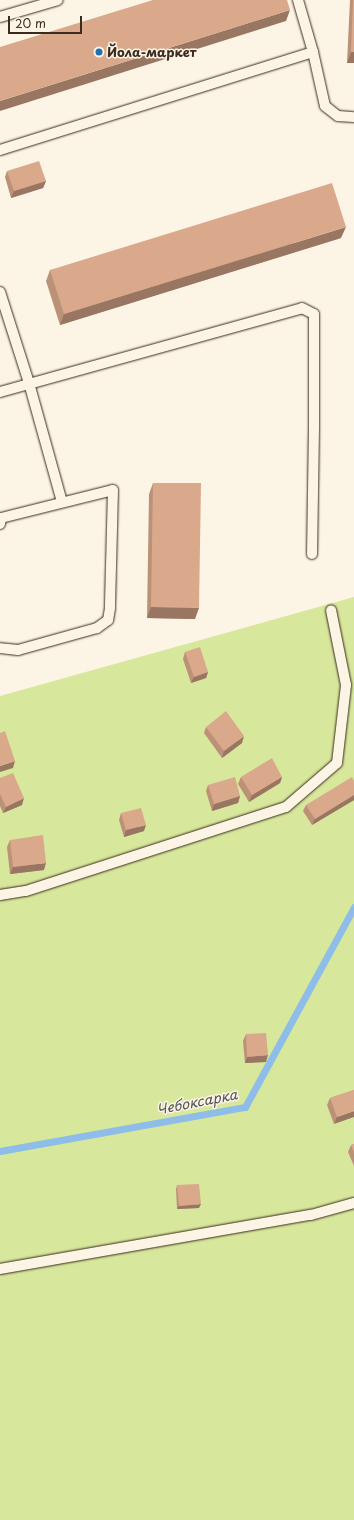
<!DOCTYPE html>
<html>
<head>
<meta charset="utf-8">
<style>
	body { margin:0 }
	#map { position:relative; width:354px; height:1520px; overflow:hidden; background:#fcf5e5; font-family:"Playpen Sans",sans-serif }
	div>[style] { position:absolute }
	.green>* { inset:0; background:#d7e79b }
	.stream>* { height:7px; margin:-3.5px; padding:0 3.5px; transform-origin:3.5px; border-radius:3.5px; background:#8dbde8 }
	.roads { filter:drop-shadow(0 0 1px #3b2a1e) drop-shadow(0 0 1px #3b2a1e) }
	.service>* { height:10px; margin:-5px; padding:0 5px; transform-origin:5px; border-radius:5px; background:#fcf5e5 }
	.wall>* { inset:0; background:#bb9178 }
	.shaded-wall>* { inset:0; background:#997662 }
	.building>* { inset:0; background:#daa98c }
	.dots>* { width:11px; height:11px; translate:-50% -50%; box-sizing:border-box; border:2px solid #fcf5e5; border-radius:50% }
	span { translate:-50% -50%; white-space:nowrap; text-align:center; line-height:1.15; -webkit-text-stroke:3px #fcf5e5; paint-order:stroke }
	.poi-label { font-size:13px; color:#3b2a1e; font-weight:700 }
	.left { translate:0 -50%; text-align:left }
	.water-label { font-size:14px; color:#54565b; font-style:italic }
	.scale { position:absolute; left:8px; top:16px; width:74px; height:18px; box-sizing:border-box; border:2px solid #3b2a1e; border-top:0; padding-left:5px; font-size:12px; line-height:14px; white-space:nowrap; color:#3b2a1e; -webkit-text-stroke:3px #fcf5e5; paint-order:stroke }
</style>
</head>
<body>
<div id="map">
	<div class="green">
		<div style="clip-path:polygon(354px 597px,354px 1520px,0 1520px,0 696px)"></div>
	</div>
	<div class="stream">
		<div style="left:0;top:1151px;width:249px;rotate:-10.2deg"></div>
		<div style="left:245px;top:1107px;width:228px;rotate:-61.4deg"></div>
	</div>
	<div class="roads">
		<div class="service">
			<div style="left:0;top:17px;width:60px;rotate:-16.3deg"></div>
			<div style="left:313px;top:52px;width:55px;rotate:77.5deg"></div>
			<div style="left:325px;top:106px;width:16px;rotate:38deg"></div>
			<div style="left:338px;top:116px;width:16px;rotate:4deg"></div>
			<div style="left:0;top:150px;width:328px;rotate:-17.4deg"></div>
			<div style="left:313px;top:52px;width:54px;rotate:-106.1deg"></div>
			<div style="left:0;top:292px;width:96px;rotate:72.3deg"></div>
			<div style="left:29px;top:383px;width:123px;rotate:74.5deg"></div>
			<div style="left:0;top:392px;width:313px;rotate:-15.5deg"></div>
			<div style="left:302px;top:308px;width:13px;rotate:27deg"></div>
			<div style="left:314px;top:314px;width:114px;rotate:90deg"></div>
			<div style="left:314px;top:428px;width:126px;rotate:90.9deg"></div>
			<div style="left:0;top:524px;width:6px;rotate:-81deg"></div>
			<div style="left:1px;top:518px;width:115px;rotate:-14deg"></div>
			<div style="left:113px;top:490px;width:118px;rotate:91.5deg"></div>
			<div style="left:110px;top:608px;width:12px;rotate:99deg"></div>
			<div style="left:108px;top:620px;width:14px;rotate:144deg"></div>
			<div style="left:97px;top:628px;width:82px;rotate:164.4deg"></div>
			<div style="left:18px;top:650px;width:18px;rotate:-174deg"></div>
			<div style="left:0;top:895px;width:26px;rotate:-9deg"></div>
			<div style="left:26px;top:891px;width:273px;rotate:-17.9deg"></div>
			<div style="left:286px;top:807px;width:67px;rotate:-40.8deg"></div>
			<div style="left:337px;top:763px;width:79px;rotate:-83.4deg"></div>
			<div style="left:346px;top:685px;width:76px;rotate:-101.3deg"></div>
			<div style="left:0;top:1269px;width:316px;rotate:-9.9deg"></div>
			<div style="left:311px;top:1215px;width:45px;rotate:-15.6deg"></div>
		</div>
	</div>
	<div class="wall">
		<div style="clip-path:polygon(350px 0,354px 0,354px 63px,347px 63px)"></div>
		<div style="clip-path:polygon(7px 171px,46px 181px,43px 188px,11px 198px,5px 177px)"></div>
		<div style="clip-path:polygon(341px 238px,60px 325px,46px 281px,50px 270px)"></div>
		<div style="clip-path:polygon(153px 483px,195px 619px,147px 618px,149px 494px)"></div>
		<div style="clip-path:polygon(185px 652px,208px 672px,206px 678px,191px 683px,183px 659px)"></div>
		<div style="clip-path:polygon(206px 727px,242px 743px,222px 758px,204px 733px)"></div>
		<div style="clip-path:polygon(241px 777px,282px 777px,280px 783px,249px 802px,238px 784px)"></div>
		<div style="clip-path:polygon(0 778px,22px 805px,3px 813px,0 806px)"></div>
		<div style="clip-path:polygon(354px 781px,354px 800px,312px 825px,303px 811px,306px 805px)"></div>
		<div style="clip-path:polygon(208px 785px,240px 796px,238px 803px,212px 811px,206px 791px)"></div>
		<div style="clip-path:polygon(121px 813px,144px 831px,124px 837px,119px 820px)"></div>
		<div style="clip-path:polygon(10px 840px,44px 870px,10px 874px,7px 847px)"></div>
		<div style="clip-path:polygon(246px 1034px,266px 1062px,245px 1063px,243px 1041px)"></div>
		<div style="clip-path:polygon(354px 1090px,334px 1124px,327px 1105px,330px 1098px)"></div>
		<div style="clip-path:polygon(354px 1144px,354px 1166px,348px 1152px,351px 1145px)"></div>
		<div style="clip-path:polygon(177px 1185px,199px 1208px,177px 1209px,176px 1189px)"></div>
	</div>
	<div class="shaded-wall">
		<div style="clip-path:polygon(290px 10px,286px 21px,0 111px,0 101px)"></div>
		<div style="clip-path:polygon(351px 52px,354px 52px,354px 63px,347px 63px)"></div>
		<div style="clip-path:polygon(46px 181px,43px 188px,11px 198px,14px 191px)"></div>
		<div style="clip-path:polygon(346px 227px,341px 238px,60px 325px,64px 314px)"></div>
		<div style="clip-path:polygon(151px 607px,199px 608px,195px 619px,147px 618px)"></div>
		<div style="clip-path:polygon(208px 672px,206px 678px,191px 683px,194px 677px)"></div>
		<div style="clip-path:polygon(244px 736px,242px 743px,222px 758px,224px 751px)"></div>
		<div style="clip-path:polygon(15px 761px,13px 768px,0 772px,0 766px)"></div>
		<div style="clip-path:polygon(282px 777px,280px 783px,249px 802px,252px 795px)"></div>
		<div style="clip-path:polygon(354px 795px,354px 800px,312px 825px,315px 819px)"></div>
		<div style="clip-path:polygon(240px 796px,238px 803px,212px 811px,214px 804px)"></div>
		<div style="clip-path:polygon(24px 798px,22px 805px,3px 813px,6px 807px)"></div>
		<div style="clip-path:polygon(146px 825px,144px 831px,124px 837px,126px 830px)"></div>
		<div style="clip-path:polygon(46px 863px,44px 870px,10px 874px,13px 867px)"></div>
		<div style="clip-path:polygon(268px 1055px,266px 1062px,245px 1063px,247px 1057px)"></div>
		<div style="clip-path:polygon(354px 1111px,354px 1117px,334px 1124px,337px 1117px)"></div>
		<div style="clip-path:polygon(201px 1204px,199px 1208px,177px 1209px,179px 1206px)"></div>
	</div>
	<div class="building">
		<div style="clip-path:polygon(153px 0,287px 0,290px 10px,0 101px,0 47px)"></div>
		<div style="clip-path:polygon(353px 0,354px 0,354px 52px,351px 52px)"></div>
		<div style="clip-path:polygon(39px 161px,46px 181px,14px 191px,7px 171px)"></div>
		<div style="clip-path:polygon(332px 183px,346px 227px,64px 314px,50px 270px)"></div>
		<div style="clip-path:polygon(153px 483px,201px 483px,199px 608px,151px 607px)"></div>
		<div style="clip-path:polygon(200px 647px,208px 672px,194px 677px,185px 652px)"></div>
		<div style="clip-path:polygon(226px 711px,244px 736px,224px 751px,206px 727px)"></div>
		<div style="clip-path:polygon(5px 731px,15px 761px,0 766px,0 733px)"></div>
		<div style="clip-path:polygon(272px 758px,282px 777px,252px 795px,241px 777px)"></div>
		<div style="clip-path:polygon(13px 773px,24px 798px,6px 807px,0 794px,0 778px)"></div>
		<div style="clip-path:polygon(235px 777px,240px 796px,214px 804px,208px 785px)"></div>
		<div style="clip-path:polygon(352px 777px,354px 781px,354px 795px,315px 819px,306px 805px)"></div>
		<div style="clip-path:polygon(141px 808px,146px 825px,126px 830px,121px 813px)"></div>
		<div style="clip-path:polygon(43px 835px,46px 863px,13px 867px,10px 840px)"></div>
		<div style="clip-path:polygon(266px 1033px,268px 1055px,247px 1057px,246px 1034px)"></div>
		<div style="clip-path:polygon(354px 1090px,354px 1111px,337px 1117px,330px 1098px)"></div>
		<div style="clip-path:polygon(354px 1144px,354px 1153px,351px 1145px)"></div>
		<div style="clip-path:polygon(199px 1184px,201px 1204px,179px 1206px,177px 1185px)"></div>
	</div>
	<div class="dots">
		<div style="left:99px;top:52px;background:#1f6fb2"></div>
	</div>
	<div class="poi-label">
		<span class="left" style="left:107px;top:52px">Йола-маркет</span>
	</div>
	<div class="water-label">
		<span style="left:197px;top:1102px;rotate:-11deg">Чебоксарка</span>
	</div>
	<div class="scale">20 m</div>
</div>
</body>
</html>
